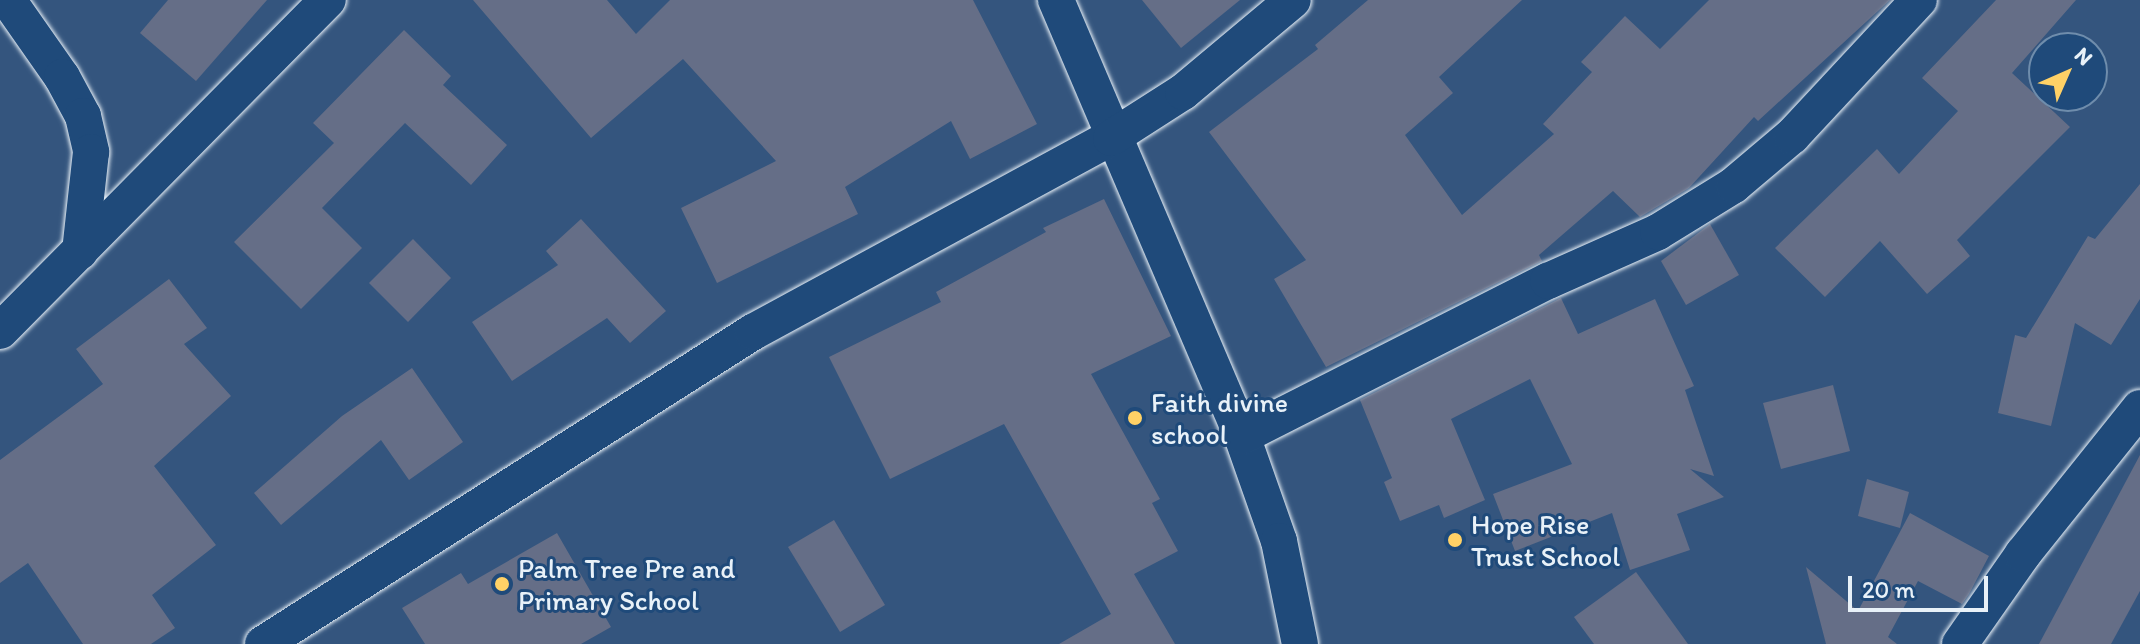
<!DOCTYPE html>
<html>
<head>
<meta charset="utf-8">
<style>
	body { margin:0 }
	#map { position:relative; width:2140px; height:644px; overflow:hidden; background:#34557e; font-family:Itim,sans-serif }
	div>[style] { position:absolute }
	.building>* { inset:0; background:#656e87 }
	.roads { filter:drop-shadow(0 0 2px #e8f1f8) drop-shadow(0 0 2px #e8f1f8) }
	.minor>* { height:36px; margin:-18px; padding:0 18px; transform-origin:18px; border-radius:18px; background:#1f4a7a }
	.dots>* { width:22px; height:22px; translate:-50% -50%; box-sizing:border-box; border:4px solid #1f4a7a; border-radius:50% }
	span { translate:-50% -50%; white-space:nowrap; text-align:center; line-height:1.15; -webkit-text-stroke:6px #1f4a7a; paint-order:stroke }
	.poi-label { font-size:28px; color:#e8f1f8 }
	.left { translate:0 -50%; text-align:left }
	.north { position:absolute; left:2028px; top:32px; width:80px; height:80px; box-sizing:border-box; background:#1f4a7a; border:2px solid #6f8dac; border-radius:50%; rotate:45deg; font-size:22px; font-weight:700; line-height:32px; text-align:center; color:#e8f1f8 }
	.north::after { content:''; display:block; margin:auto; width:28px; height:36px; background:#ffd166; clip-path:polygon(50% 0,100% 100%,50% 72%,0 100%) }
	.scale { position:absolute; left:1848px; top:576px; width:140px; height:36px; box-sizing:border-box; border:4px solid #e8f1f8; border-top:0; padding-left:10px; font-size:24px; line-height:28px; white-space:nowrap; color:#e8f1f8; -webkit-text-stroke:6px #1f4a7a; paint-order:stroke }
</style>
</head>
<body>
<div id="map">
	<div class="building">
		<div style="clip-path:polygon(168px 0,267px 0,196px 81px,140px 33px)"></div>
		<div style="clip-path:polygon(473px 0,607px 0,636px 34px,670px 0,973px 0,1037px 124px,970px 159px,951px 121px,845px 187px,858px 214px,717px 283px,681px 208px,776px 161px,683px 59px,591px 138px)"></div>
		<div style="clip-path:polygon(1142px 0,1240px 0,1181px 48px)"></div>
		<div style="clip-path:polygon(1368px 0,1522px 0,1439px 77px,1453px 93px,1405px 135px,1462px 215px,1554px 134px,1543px 124px,1592px 72px,1581px 62px,1625px 16px,1660px 49px,1709px 0,1890px 0,1758px 121px,1754px 117px,1689px 188px,1640px 217px,1613px 191px,1539px 255px,1542px 261px,1326px 367px,1274px 279px,1306px 260px,1209px 132px,1318px 49px,1315px 45px)"></div>
		<div style="clip-path:polygon(1996px 0,2076px 0,2012px 73px,2070px 127px,1957px 240px,1970px 256px,1927px 294px,1880px 241px,1825px 297px,1775px 248px,1877px 149px,1899px 174px,1958px 111px,1922px 78px)"></div>
		<div style="clip-path:polygon(404px 30px,451px 76px,443px 85px,507px 145px,471px 185px,405px 123px,322px 208px,362px 248px,301px 309px,234px 242px,334px 143px,313px 123px)"></div>
		<div style="clip-path:polygon(2140px 184px,2140px 299px,2111px 345px,2075px 323px,2051px 426px,1998px 413px,2015px 335px,2026px 338px,2088px 236px,2095px 239px)"></div>
		<div style="clip-path:polygon(1104px 199px,1171px 336px,1091px 374px,1160px 499px,1152px 503px,1178px 551px,1134px 574px,1175px 644px,1059px 644px,1111px 614px,1004px 424px,890px 479px,829px 357px,941px 302px,936px 292px,1046px 232px,1043px 228px)"></div>
		<div style="clip-path:polygon(581px 219px,666px 311px,630px 343px,607px 318px,512px 381px,472px 322px,558px 265px,546px 251px)"></div>
		<div style="clip-path:polygon(1710px 224px,1739px 275px,1686px 305px,1661px 261px)"></div>
		<div style="clip-path:polygon(413px 239px,451px 278px,408px 322px,369px 283px)"></div>
		<div style="clip-path:polygon(169px 279px,207px 328px,184px 344px,231px 396px,154px 466px,216px 545px,152px 595px,175px 628px,151px 644px,83px 644px,28px 563px,0 583px,0 460px,103px 384px,76px 349px)"></div>
		<div style="clip-path:polygon(1561px 298px,1578px 334px,1655px 299px,1694px 386px,1685px 390px,1714px 476px,1690px 469px,1724px 497px,1677px 514px,1690px 550px,1630px 570px,1612px 513px,1515px 551px,1493px 494px,1572px 464px,1530px 379px,1451px 419px,1485px 500px,1444px 518px,1439px 505px,1400px 521px,1384px 482px,1392px 478px,1360px 400px)"></div>
		<div style="clip-path:polygon(412px 368px,463px 442px,409px 480px,381px 440px,281px 525px,254px 493px,342px 416px)"></div>
		<div style="clip-path:polygon(1833px 385px,1850px 451px,1781px 469px,1763px 403px)"></div>
		<div style="clip-path:polygon(2140px 455px,2140px 591px,2111px 644px,2039px 644px)"></div>
		<div style="clip-path:polygon(1867px 479px,1909px 492px,1900px 528px,1858px 516px)"></div>
		<div style="clip-path:polygon(1910px 513px,1989px 556px,1969px 594px,1962px 604px,1918px 581px,1888px 637px,1897px 644px,1826px 644px,1806px 567px,1858px 611px)"></div>
		<div style="clip-path:polygon(834px 520px,885px 605px,840px 632px,788px 547px)"></div>
		<div style="clip-path:polygon(557px 533px,611px 627px,581px 644px,425px 644px,402px 608px,461px 573px,468px 584px)"></div>
		<div style="clip-path:polygon(1636px 572px,1688px 644px,1594px 644px,1574px 617px)"></div>
	</div>
	<div class="roads">
		<div class="minor">
			<div style="left:8px;top:0;width:94px;rotate:55deg"></div>
			<div style="left:62px;top:77px;width:44px;rotate:61.7deg"></div>
			<div style="left:83px;top:116px;width:37px;rotate:77deg"></div>
			<div style="left:91px;top:152px;width:100px;rotate:96.3deg"></div>
			<div style="left:1056px;top:0;width:474px;rotate:66.9deg"></div>
			<div style="left:1242px;top:436px;width:111px;rotate:70.6deg"></div>
			<div style="left:1279px;top:541px;width:105px;rotate:78.5deg"></div>
			<div style="left:0;top:331px;width:466px;rotate:-45.3deg"></div>
			<div style="left:1242px;top:436px;width:343px;rotate:-26.9deg"></div>
			<div style="left:1548px;top:281px;width:120px;rotate:-24deg"></div>
			<div style="left:1658px;top:232px;width:89px;rotate:-31.7deg"></div>
			<div style="left:1734px;top:185px;width:76px;rotate:-40.2deg"></div>
			<div style="left:1792px;top:136px;width:186px;rotate:-47deg"></div>
			<div style="left:263px;top:644px;width:581px;rotate:-32.49deg"></div>
			<div style="left:753px;top:332px;width:407px;rotate:-28.5deg"></div>
			<div style="left:1111px;top:138px;width:85px;rotate:-32.6deg"></div>
			<div style="left:1183px;top:92px;width:143px;rotate:-39.9deg"></div>
			<div style="left:1960px;top:644px;width:110px;rotate:-55deg"></div>
			<div style="left:2023px;top:554px;width:187px;rotate:-51.3deg"></div>
		</div>
	</div>
	<div class="dots">
		<div style="left:1135px;top:418px;background:#ffd166"></div>
		<div style="left:1455px;top:540px;background:#ffd166"></div>
		<div style="left:502px;top:584px;background:#ffd166"></div>
	</div>
	<div class="poi-label">
		<span class="left" style="left:1151px;top:418px">Faith divine<br>school</span>
		<span class="left" style="left:1471px;top:540px">Hope Rise<br>Trust School</span>
		<span class="left" style="left:518px;top:584px">Palm Tree Pre and<br>Primary School</span>
	</div>
	<div class="north">N</div>
	<div class="scale">20 m</div>
</div>
</body>
</html>
